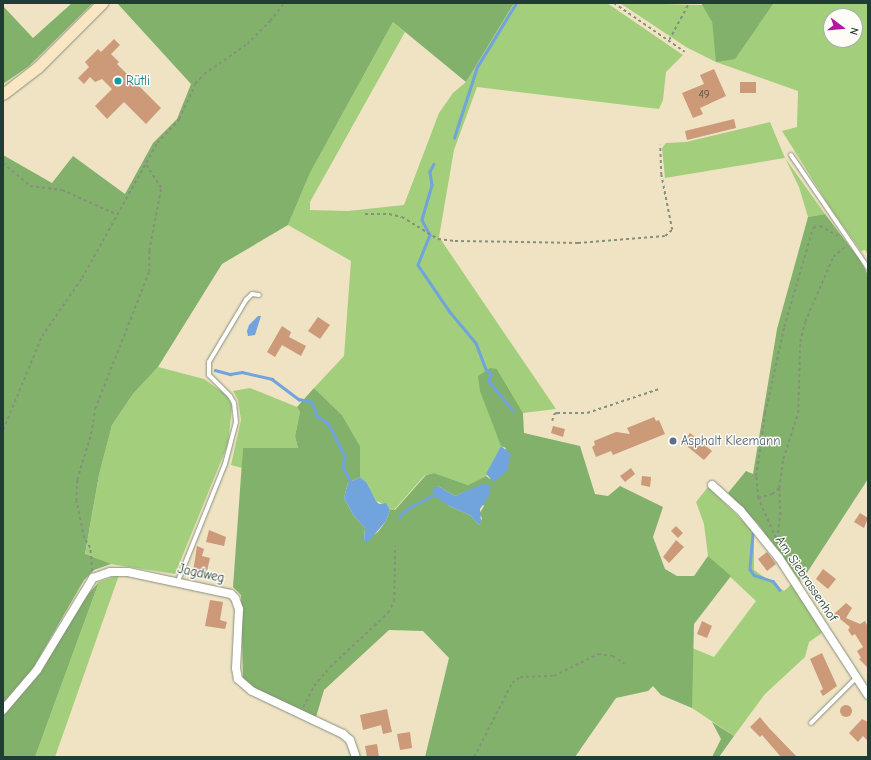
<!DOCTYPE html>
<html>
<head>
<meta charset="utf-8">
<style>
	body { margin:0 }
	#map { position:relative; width:871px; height:760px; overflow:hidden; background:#efe3c4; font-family:"Comic Neue",sans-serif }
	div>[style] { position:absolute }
	.green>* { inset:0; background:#a3ce7b }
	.forest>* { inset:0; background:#82b16b }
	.water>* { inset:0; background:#71a3dc }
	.stream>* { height:2.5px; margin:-1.25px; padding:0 1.25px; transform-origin:1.25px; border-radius:1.25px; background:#71a3dc }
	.building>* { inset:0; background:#cc9979 }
	.round { border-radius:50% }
	.path>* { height:1.5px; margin-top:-0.75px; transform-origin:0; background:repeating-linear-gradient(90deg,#87907c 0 3px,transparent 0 6px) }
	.roads { filter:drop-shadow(0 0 1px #87907c) drop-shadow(0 0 1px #87907c) }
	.service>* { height:4px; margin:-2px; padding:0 2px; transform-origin:2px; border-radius:2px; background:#fff }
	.minor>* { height:8px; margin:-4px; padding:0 4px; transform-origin:4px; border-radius:4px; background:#fff }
	.secondary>* { height:11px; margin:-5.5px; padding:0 5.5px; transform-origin:5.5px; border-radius:5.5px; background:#f9e7c3 }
	.dots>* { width:11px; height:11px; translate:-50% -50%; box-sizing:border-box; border:2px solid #fdfcf7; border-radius:50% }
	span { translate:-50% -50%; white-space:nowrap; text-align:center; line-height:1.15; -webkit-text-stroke:3px #fdfcf7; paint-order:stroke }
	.number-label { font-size:11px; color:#4a5445 }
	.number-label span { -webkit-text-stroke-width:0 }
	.culture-label { font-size:13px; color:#0d838f }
	.left { translate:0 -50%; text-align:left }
	.service-label { font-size:13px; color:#4e5e75 }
	.street-label { font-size:13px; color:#1f3d34 }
	.frame { position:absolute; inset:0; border:4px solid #1f3d34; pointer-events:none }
	.north { position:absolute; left:823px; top:8px; width:40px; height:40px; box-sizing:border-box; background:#fdfcf7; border:1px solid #a4b0a9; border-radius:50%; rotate:106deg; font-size:11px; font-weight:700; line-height:16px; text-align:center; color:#1f3d34 }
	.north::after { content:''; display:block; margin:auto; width:14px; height:18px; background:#b5179e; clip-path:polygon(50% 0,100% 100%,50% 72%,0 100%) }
</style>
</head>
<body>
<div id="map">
	<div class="green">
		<div style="clip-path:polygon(514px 3px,607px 3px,683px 55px,666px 72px,663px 100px,659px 109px,477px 87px,454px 150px,439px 237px,556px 409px,523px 413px,497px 369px,501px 446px,486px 476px,468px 485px,434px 473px,425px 475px,394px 510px,390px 510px,387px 505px,376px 501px,367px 483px,360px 477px,360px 446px,342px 415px,314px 388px,344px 356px,351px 261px,288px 225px,310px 173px,393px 22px,405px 32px,310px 202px,310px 210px,348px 211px,404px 205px,439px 113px,453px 93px,466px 82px)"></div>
		<div style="clip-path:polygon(evenodd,620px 3px,704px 5px,712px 22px,717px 62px,760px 23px,774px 3px,868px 3px,868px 255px,865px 250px,861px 251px,831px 209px,782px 131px,797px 127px,798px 91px,716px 62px,686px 47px,620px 3px,831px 16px,855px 16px,855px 40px,831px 40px,831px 16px)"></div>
		<div style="clip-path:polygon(770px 122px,785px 158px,825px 214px,808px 217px,799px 187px,785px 158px,665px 178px,662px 148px,666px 143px,686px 142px)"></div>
		<div style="clip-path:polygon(158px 367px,204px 379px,228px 396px,232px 407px,228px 444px,175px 574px,104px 563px,85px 555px,99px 475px,112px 425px,133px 394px)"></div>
		<div style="clip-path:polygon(250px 388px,297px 407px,300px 412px,295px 436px,298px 448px,243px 448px,242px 468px,231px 465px,241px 420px,238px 400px,233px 391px)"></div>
		<div style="clip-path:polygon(708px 487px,754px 532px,754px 570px,784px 591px,793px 583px,822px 633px,809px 642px,805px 657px,765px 694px,734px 736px,692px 708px,692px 648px,714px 657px,756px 601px,708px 556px,704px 524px,696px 502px)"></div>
		<div style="clip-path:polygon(119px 575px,55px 757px,35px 757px,99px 582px)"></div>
	</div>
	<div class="forest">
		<div style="clip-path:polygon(72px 3px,93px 3px,29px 66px,3px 84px,3px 6px,33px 38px)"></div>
		<div style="clip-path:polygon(117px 3px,514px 3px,466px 82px,393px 22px,310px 173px,288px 225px,222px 264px,158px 367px,133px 394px,112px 425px,99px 475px,85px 554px,111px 564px,94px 570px,84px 580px,32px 670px,3px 703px,3px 155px,52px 183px,73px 156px,125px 194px,153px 143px,177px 119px,191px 84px)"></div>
		<div style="clip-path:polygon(701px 3px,774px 3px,735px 59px,716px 62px,712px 22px)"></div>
		<div style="clip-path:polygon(825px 214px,860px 260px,868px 275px,868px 479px,801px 582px,758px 524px,728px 493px,746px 471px,753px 474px,777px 329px,808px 217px)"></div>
		<div style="clip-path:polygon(evenodd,490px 368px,497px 369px,523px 413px,524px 433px,580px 446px,595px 494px,608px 496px,620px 486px,663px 507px,653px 537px,665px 569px,677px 576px,694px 576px,708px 556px,731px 576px,694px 624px,692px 708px,661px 695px,653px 686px,648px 691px,616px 698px,575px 757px,425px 757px,449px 658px,423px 631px,389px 630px,324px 690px,316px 717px,251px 688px,243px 680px,241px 595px,233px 587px,243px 448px,298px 448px,295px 436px,300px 412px,297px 407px,314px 388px,342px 415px,360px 446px,360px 477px,348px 483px,344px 498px,354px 516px,365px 528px,364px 541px,378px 532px,386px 521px,390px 510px,395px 510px,426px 475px,434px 473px,468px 485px,486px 476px,490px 479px,506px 448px,501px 446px,480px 391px,478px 376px,490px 368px,438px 486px,455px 496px,470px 490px,484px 506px,479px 514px,482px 518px,479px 525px,470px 515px,449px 506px,439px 497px,438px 486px)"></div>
		<div style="clip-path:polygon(99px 582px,35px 757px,3px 757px,3px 716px,41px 672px,83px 600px)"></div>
		<div style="clip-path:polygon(712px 722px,734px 736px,719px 757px,712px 757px,721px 739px)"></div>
	</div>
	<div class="water">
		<div style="clip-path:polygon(261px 316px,255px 335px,248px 336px,247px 331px,249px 325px,258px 316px)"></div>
		<div style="clip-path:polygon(501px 446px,511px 454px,507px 471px,494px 482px,486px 474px)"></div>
		<div style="clip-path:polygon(360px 477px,367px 483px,376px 501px,379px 504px,386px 503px,390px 510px,386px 521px,368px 542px,364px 541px,365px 528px,354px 516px,344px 498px,348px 483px)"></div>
		<div style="clip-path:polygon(485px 483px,491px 487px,488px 498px,480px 509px,481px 522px,479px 525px,470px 515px,449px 506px,435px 496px,432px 490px,438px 486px,455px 496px)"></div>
	</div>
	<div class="stream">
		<div style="left:454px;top:138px;width:75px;rotate:-72.1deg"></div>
		<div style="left:477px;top:67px;width:75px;rotate:-58.6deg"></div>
		<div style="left:434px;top:164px;width:9px;rotate:117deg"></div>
		<div style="left:430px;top:172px;width:13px;rotate:81deg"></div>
		<div style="left:432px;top:185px;width:36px;rotate:106deg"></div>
		<div style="left:422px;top:220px;width:17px;rotate:62deg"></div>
		<div style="left:430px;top:235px;width:32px;rotate:112deg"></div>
		<div style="left:418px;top:265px;width:57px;rotate:55.8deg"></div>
		<div style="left:450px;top:312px;width:40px;rotate:50deg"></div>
		<div style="left:476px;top:343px;width:28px;rotate:69deg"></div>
		<div style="left:486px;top:369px;width:7px;rotate:45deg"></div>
		<div style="left:491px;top:374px;width:7px;rotate:106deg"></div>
		<div style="left:489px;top:381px;width:38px;rotate:51deg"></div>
		<div style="left:215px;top:370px;width:16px;rotate:15deg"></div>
		<div style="left:230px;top:374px;width:12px;rotate:-9deg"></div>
		<div style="left:242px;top:372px;width:31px;rotate:13deg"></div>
		<div style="left:272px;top:379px;width:34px;rotate:37deg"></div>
		<div style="left:299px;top:399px;width:13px;rotate:13deg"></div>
		<div style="left:312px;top:402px;width:15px;rotate:70deg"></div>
		<div style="left:317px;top:416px;width:13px;rotate:32deg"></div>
		<div style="left:328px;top:423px;width:37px;rotate:63deg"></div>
		<div style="left:345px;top:456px;width:11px;rotate:100deg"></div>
		<div style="left:343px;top:467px;width:21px;rotate:61deg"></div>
		<div style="left:399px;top:517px;width:13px;rotate:-45deg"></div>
		<div style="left:408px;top:508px;width:33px;rotate:-27deg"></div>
		<div style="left:753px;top:534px;width:35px;rotate:95deg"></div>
		<div style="left:750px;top:569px;width:7px;rotate:56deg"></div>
		<div style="left:754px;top:575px;width:20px;rotate:18deg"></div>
		<div style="left:773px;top:581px;width:11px;rotate:52deg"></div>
	</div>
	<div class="building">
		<div style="clip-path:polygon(114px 39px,120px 45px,111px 54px,119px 62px,117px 64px,161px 108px,146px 124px,124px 102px,107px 119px,95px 106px,112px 89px,102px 79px,95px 82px,90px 77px,84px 84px,78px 78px,89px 67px,85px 62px,98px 49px,101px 52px)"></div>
		<div style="clip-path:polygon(714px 69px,726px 96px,700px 108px,703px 114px,693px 118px,682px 93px,704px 84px,700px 75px)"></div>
		<div style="clip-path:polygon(740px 82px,756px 82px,756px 93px,740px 93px)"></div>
		<div style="clip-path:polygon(734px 119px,736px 128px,687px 140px,685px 131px)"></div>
		<div style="clip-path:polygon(318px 317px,330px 325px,320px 339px,308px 331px)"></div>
		<div style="clip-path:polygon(282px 326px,291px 332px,289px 337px,306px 346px,301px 356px,282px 345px,275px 357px,267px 352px)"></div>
		<div style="clip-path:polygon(654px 417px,656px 421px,659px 420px,665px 434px,613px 455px,611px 451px,596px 457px,592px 447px,595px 445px,594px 441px,616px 432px,630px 434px,627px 428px)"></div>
		<div style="clip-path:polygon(553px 426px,565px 429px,563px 437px,551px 433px)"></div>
		<div style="clip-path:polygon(690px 433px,712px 451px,704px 460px,683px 443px)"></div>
		<div style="clip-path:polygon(631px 468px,635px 474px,625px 482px,620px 476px)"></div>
		<div style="clip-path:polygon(642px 476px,651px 477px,650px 487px,641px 485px)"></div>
		<div style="clip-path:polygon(860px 513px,868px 518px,864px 528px,854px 522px)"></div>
		<div style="clip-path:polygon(676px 526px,683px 533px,678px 538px,671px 531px)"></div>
		<div style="clip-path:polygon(209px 530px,226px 537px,224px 546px,206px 542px)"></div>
		<div style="clip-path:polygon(676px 540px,684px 547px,669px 563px,663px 557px)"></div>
		<div style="clip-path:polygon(197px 546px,204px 549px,202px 556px,210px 558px,206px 575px,193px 572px)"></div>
		<div style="clip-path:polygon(767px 552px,776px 564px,767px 571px,758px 559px)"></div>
		<div style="clip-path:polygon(823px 569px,836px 579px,828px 589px,816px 579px)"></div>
		<div style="clip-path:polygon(210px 600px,223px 602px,220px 620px,227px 622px,225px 629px,205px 626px)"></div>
		<div style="clip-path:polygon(846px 603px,852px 608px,846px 618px,860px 624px,865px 621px,868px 627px,868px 668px,859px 659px,861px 658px,857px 651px,863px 647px,855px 634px,852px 636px,848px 630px,850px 627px,834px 614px)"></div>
		<div style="clip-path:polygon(702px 621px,712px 626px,707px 638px,697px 634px)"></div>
		<div style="clip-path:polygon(822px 653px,837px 686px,823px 696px,820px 691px,823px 689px,810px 659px)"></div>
		<div class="round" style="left:840px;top:705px;width:12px;height:12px"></div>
		<div style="clip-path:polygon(387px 709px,392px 732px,383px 734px,381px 725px,363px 730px,360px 715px)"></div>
		<div style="clip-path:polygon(760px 717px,769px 728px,797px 757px,781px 757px,762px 735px,760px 737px,750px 727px)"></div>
		<div style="clip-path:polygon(862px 719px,868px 722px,868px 741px,863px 736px,858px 742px,849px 733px)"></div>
		<div style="clip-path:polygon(410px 732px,412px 748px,400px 750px,397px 734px)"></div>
		<div style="clip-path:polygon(377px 744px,379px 757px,367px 757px,365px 746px)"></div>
	</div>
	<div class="path">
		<div style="left:614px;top:3px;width:86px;rotate:34.6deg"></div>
		<div style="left:669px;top:40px;width:42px;rotate:-61.6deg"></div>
		<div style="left:3px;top:163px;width:35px;rotate:40deg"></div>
		<div style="left:30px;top:186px;width:32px;rotate:7deg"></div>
		<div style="left:62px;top:190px;width:59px;rotate:24deg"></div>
		<div style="left:365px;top:214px;width:24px"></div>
		<div style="left:389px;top:214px;width:13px;rotate:13deg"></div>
		<div style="left:402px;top:217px;width:42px;rotate:31.4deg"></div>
		<div style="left:438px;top:239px;width:17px;rotate:7deg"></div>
		<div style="left:455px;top:241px;width:123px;rotate:0.9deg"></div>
		<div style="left:578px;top:243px;width:87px;rotate:-4.6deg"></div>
		<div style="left:665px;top:236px;width:9px;rotate:-41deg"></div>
		<div style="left:672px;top:230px;width:56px;rotate:-101.3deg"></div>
		<div style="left:661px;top:175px;width:30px;rotate:-92deg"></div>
		<div style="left:552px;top:421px;width:7px;rotate:-74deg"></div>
		<div style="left:554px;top:414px;width:3px;rotate:-18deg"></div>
		<div style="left:557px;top:413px;width:30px"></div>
		<div style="left:587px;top:413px;width:76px;rotate:-18.4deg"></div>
		<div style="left:3px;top:430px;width:102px;rotate:-67.5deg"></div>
		<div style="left:42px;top:336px;width:70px;rotate:-55.4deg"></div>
		<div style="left:82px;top:278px;width:154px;rotate:-60.9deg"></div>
		<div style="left:157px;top:143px;width:33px;rotate:-47deg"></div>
		<div style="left:179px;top:119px;width:38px;rotate:-65deg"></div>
		<div style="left:195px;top:84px;width:13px;rotate:-48deg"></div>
		<div style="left:204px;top:74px;width:52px;rotate:-34.9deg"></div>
		<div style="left:247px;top:44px;width:33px;rotate:-45deg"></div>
		<div style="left:270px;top:21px;width:23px;rotate:-52deg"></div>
		<div style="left:758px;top:498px;width:15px;rotate:-16deg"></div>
		<div style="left:772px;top:494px;width:9px;rotate:-41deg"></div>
		<div style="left:777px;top:539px;width:24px;rotate:-83deg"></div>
		<div style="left:780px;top:515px;width:27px;rotate:-92deg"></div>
		<div style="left:779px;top:488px;width:29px;rotate:-82deg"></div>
		<div style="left:783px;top:459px;width:48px;rotate:-71.9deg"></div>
		<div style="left:798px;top:413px;width:71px;rotate:-88.4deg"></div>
		<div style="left:800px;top:342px;width:21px;rotate:-76deg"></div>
		<div style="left:805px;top:322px;width:71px;rotate:-66.7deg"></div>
		<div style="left:833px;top:257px;width:17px;rotate:-40deg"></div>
		<div style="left:778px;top:544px;width:50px;rotate:-113.5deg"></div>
		<div style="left:758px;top:498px;width:22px;rotate:-95deg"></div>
		<div style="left:756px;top:476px;width:64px;rotate:-81.9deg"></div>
		<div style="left:765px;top:413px;width:88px;rotate:-77.5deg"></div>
		<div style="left:784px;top:327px;width:103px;rotate:-73.7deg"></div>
		<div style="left:813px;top:228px;width:7px;rotate:-16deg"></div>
		<div style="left:820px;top:226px;width:21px;rotate:28deg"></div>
		<div style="left:92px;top:571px;width:23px;rotate:-95deg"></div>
		<div style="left:90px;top:548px;width:12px;rotate:-121deg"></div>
		<div style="left:84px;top:538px;width:38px;rotate:-102deg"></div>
		<div style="left:76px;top:501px;width:21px;rotate:-87deg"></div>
		<div style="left:77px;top:480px;width:48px;rotate:-73.1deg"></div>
		<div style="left:91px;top:434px;width:25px;rotate:-81deg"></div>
		<div style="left:95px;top:409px;width:147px;rotate:-68.5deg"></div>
		<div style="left:149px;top:272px;width:21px;rotate:-90deg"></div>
		<div style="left:149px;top:251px;width:64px;rotate:-79.2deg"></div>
		<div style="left:161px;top:188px;width:30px;rotate:-123deg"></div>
		<div style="left:303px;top:707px;width:24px;rotate:-62deg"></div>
		<div style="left:314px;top:686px;width:25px;rotate:-50deg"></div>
		<div style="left:330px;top:667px;width:79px;rotate:-43deg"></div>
		<div style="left:388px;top:613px;width:13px;rotate:-63deg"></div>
		<div style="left:394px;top:601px;width:55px;rotate:-89deg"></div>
		<div style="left:474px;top:757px;width:83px;rotate:-62.8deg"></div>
		<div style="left:512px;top:683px;width:10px;rotate:-37deg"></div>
		<div style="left:520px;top:677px;width:34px;rotate:-2deg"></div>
		<div style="left:554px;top:676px;width:49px;rotate:-26.6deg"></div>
		<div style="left:598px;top:654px;width:15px;rotate:8deg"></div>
		<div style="left:613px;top:656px;width:14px;rotate:34deg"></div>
	</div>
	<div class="roads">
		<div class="service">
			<div style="left:791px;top:155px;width:137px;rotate:55.7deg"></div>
			<div style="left:178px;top:581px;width:126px;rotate:-68.1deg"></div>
			<div style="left:225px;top:464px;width:43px;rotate:-75.3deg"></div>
			<div style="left:236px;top:422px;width:19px;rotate:-96deg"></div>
			<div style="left:234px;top:403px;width:8px;rotate:-120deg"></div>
			<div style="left:230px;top:396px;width:30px;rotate:-135deg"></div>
			<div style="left:209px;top:375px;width:13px;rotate:-90deg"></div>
			<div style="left:209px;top:362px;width:72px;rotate:-59.2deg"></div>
			<div style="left:246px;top:300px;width:8px;rotate:-45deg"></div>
			<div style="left:252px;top:294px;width:7px;rotate:8deg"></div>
			<div style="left:811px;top:723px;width:64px;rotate:-45deg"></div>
		</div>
		<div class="minor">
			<div style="left:712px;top:485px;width:38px;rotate:42deg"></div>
			<div style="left:740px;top:510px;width:62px;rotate:50.9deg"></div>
			<div style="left:779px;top:558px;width:163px;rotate:57deg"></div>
			<div style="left:3px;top:710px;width:52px;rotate:-49.6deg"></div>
			<div style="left:37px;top:670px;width:108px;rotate:-58.7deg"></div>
			<div style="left:93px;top:578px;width:18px;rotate:-19deg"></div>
			<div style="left:110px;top:572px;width:18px"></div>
			<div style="left:128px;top:572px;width:105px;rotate:12.1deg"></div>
			<div style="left:231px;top:594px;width:6px;rotate:45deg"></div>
			<div style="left:235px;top:598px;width:12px;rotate:70deg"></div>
			<div style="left:239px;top:609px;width:59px;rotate:92.9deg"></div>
			<div style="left:236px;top:668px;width:11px;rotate:80deg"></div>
			<div style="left:238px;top:679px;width:18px;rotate:41deg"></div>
			<div style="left:252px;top:691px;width:101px;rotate:25.3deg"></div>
			<div style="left:343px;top:734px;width:9px;rotate:41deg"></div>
			<div style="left:350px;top:740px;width:18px;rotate:71deg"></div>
		</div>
		<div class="secondary">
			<div style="left:3px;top:94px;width:44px;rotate:-37.6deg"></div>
			<div style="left:38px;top:67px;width:91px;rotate:-45deg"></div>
		</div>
	</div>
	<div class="dots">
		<div style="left:118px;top:81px;background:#0f9aa8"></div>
		<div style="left:673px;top:441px;background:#5c6f8a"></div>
	</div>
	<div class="number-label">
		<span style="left:704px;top:95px">49</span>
	</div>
	<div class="culture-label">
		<span class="left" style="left:126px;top:81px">Rütli</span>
	</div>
	<div class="service-label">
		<span class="left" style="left:681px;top:441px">Asphalt Kleemann</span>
	</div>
	<div class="street-label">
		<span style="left:201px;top:574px;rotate:12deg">Jagdweg</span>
		<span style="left:806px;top:579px;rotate:56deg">Am Siebrassenhof</span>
	</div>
	<div class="frame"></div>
	<div class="north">N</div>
</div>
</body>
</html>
